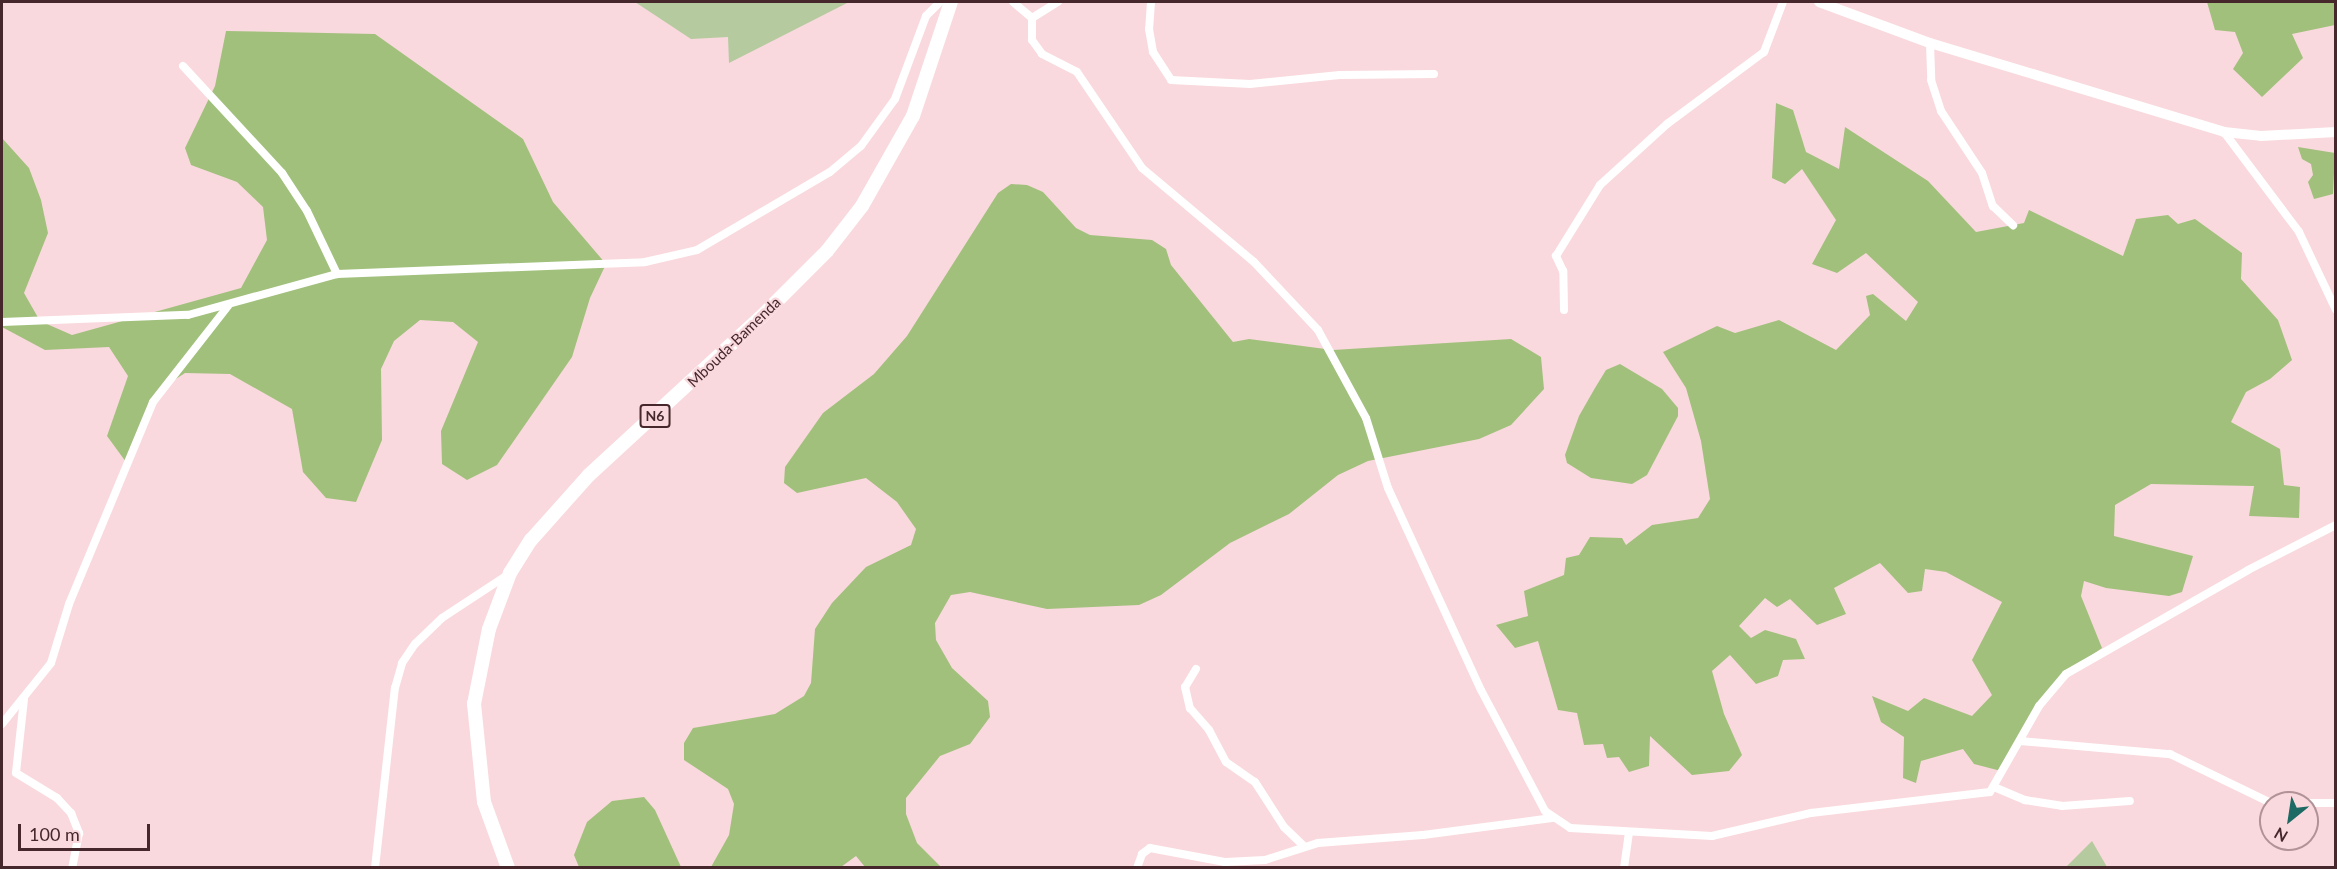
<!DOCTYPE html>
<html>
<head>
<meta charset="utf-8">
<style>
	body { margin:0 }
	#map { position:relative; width:2337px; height:869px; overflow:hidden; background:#f9d9dd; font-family:Lato,sans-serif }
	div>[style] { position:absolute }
	.green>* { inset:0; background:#b5ca9f }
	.forest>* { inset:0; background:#a1c07c }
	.minor>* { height:8px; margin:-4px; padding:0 4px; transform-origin:4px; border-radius:4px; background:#fff }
	.tertiary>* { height:10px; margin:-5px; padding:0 5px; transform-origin:5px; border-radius:5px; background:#fff }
	.trunk>* { height:14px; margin:-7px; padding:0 7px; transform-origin:7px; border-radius:7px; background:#fff }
	span { translate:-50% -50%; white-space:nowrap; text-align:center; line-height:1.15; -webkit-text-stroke:4.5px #f9d9dd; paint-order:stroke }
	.shield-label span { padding:2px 4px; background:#f9d9dd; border:2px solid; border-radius:4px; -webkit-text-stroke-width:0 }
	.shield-label { font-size:14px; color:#45272c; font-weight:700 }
	.street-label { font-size:15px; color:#45272c }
	.frame { position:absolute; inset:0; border:3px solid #45272c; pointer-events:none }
	.north { position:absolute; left:2259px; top:791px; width:60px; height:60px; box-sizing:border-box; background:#f9d9dd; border:2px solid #b19296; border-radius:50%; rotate:210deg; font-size:16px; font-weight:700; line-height:24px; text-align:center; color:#45272c }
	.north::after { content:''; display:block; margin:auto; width:21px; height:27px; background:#1d6963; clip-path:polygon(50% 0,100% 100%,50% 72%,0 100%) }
	.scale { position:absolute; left:18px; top:824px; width:132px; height:27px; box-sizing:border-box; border:3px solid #45272c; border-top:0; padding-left:8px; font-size:18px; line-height:21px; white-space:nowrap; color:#45272c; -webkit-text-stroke:4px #f9d9dd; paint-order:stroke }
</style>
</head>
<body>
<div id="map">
	<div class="green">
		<div style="clip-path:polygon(635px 2px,849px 2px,729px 63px,728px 37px,691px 39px)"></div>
		<div style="clip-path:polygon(2092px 841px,2107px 867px,2066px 867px)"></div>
	</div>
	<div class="forest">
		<div style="clip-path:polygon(2207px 2px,2335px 2px,2335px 25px,2292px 34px,2303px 58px,2262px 97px,2233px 69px,2243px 53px,2235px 32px,2215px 30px)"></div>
		<div style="clip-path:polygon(226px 31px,375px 34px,523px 139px,553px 202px,606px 264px,590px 298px,572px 357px,497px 465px,467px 480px,442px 464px,441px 431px,478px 342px,453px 322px,420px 320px,394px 341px,381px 369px,382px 440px,356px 502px,326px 498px,303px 472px,292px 409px,230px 374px,185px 373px,165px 386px,126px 462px,107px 436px,128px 376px,109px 347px,45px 350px,2px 327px,2px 138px,29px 168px,41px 200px,48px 233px,24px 293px,40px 321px,72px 335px,241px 288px,267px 240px,263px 207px,237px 182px,191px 165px,185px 148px,215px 86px)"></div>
		<div style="clip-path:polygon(1776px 103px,1793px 110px,1806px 152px,1839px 169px,1845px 127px,1928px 181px,1976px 232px,2024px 223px,2029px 210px,2123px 256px,2136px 219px,2168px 215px,2178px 224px,2195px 219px,2242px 253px,2241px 279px,2278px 320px,2292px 360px,2270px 379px,2246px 392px,2231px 422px,2280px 449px,2284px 485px,2300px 487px,2299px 518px,2249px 516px,2254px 486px,2151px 484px,2115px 505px,2114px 536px,2193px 556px,2182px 592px,2169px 596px,2106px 588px,2084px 581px,2081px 596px,2102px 648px,2057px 680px,2001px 771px,1974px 764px,1963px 749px,1921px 761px,1916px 783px,1903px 778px,1904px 737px,1881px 722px,1872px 696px,1908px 711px,1924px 698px,1972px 716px,1992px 695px,1972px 660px,2002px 602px,1946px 572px,1925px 569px,1922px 591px,1908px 593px,1880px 563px,1834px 588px,1846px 614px,1817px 625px,1790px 599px,1777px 607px,1765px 598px,1739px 626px,1751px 638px,1765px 630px,1796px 639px,1805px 659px,1783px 660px,1778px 676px,1756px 684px,1730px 655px,1712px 671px,1724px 714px,1742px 755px,1729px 771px,1692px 775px,1650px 736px,1649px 766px,1629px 772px,1619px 757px,1607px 758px,1603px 744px,1584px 745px,1577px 713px,1558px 710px,1538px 641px,1515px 648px,1496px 625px,1528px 616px,1524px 591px,1564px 575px,1566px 558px,1579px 555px,1590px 537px,1622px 538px,1626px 545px,1652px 525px,1698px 518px,1710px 499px,1701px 441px,1686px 388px,1663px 352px,1717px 326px,1735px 333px,1779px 320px,1836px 350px,1870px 315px,1866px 296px,1873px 294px,1906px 321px,1918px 302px,1866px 253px,1837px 273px,1812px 264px,1836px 220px,1802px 169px,1785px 184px,1772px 178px)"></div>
		<div style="clip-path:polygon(2298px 147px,2335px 153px,2333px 194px,2314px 199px,2308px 182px,2313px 175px,2311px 164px,2302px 159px)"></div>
		<div style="clip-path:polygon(1011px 184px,1027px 185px,1043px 192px,1076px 228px,1090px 235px,1152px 240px,1166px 249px,1171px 265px,1233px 342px,1249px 339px,1333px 350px,1511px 339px,1541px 357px,1544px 389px,1511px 425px,1479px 439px,1368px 461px,1338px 475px,1289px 514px,1230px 543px,1161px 595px,1139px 605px,1047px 609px,970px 592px,951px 595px,935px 623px,936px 640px,952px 668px,988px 701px,990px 717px,970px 744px,940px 756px,906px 798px,906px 814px,917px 843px,941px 867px,865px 867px,856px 856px,841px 867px,711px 867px,729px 835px,734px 804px,728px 789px,684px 760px,684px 743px,693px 728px,775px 714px,804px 696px,811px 683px,815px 629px,832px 603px,866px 567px,911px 545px,916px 529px,897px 502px,866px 478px,797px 493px,784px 483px,785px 467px,823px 413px,874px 374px,907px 336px,998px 193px)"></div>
		<div style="clip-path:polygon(1620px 364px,1662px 389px,1678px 408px,1678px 416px,1647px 475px,1632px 484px,1591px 478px,1567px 463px,1565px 455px,1579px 416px,1595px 388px,1606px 370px)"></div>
		<div style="clip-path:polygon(644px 797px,655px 810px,681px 867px,579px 867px,574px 855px,587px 822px,612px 801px)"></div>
	</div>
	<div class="minor">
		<div style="left:1013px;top:2px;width:25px;rotate:40deg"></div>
		<div style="left:1032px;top:18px;width:22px;rotate:90deg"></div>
		<div style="left:1032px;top:40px;width:17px;rotate:54deg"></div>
		<div style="left:1042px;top:54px;width:39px;rotate:27deg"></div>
		<div style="left:1077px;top:72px;width:116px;rotate:55.9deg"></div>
		<div style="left:1142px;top:168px;width:146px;rotate:40deg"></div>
		<div style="left:1254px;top:262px;width:93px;rotate:46.7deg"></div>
		<div style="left:1318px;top:330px;width:100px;rotate:61.4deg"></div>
		<div style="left:1366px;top:418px;width:73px;rotate:72.6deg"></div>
		<div style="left:1388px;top:488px;width:222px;rotate:65.3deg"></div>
		<div style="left:1481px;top:690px;width:137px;rotate:62.1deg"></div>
		<div style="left:1545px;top:811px;width:30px;rotate:34deg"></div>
		<div style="left:1570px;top:828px;width:142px;rotate:3.2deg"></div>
		<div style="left:1712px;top:836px;width:102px;rotate:-13.1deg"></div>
		<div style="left:1811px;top:813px;width:180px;rotate:-6.7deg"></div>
		<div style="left:1990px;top:792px;width:99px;rotate:-60.3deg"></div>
		<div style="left:2039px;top:706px;width:42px;rotate:-49.8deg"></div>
		<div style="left:2066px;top:674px;width:210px;rotate:-29.7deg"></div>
		<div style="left:2248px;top:570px;width:99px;rotate:-27.1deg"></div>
		<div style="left:1151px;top:2px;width:27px;rotate:94deg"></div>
		<div style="left:1149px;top:29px;width:23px;rotate:80deg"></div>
		<div style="left:1153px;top:52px;width:33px;rotate:57deg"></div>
		<div style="left:1171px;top:80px;width:79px;rotate:2.9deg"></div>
		<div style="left:1250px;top:84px;width:90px;rotate:-5.7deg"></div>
		<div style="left:1340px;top:75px;width:94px;rotate:-0.6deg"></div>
		<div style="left:1032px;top:18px;width:31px;rotate:-32deg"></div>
		<div style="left:1930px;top:43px;width:37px;rotate:88deg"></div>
		<div style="left:1931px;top:80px;width:33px;rotate:72deg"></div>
		<div style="left:1941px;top:111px;width:74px;rotate:56.5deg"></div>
		<div style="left:1982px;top:173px;width:35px;rotate:72deg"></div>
		<div style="left:1993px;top:206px;width:28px;rotate:44deg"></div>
		<div style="left:183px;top:66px;width:146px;rotate:47.2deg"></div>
		<div style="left:282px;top:173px;width:45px;rotate:56.7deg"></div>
		<div style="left:307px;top:211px;width:70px;rotate:64.5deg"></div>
		<div style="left:2224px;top:132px;width:125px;rotate:53.1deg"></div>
		<div style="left:2299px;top:232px;width:86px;rotate:64.6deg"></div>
		<div style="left:1564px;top:310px;width:39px;rotate:-91deg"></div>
		<div style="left:1563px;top:271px;width:17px;rotate:-115deg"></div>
		<div style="left:1556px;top:256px;width:84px;rotate:-58.2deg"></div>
		<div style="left:1600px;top:185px;width:91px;rotate:-42.3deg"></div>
		<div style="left:1667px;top:124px;width:121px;rotate:-36.6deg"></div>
		<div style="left:1764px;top:52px;width:53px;rotate:-69.2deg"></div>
		<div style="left:2px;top:322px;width:186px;rotate:-2.2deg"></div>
		<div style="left:188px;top:315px;width:155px;rotate:-15.4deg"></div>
		<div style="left:337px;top:274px;width:308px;rotate:-2.2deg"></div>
		<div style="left:645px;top:262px;width:53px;rotate:-13deg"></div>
		<div style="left:697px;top:250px;width:154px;rotate:-30.4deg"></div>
		<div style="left:830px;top:172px;width:40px;rotate:-40deg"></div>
		<div style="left:861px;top:146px;width:58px;rotate:-54.1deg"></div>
		<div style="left:895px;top:99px;width:89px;rotate:-69.5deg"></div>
		<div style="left:926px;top:16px;width:20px;rotate:-45deg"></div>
		<div style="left:1196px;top:669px;width:21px;rotate:121deg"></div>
		<div style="left:1185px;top:687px;width:22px;rotate:77deg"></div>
		<div style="left:1190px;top:708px;width:29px;rotate:49deg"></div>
		<div style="left:1209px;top:730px;width:36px;rotate:62deg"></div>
		<div style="left:1226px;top:762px;width:35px;rotate:35deg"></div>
		<div style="left:1255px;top:782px;width:54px;rotate:57.2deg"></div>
		<div style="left:1284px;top:827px;width:28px;rotate:44deg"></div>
		<div style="left:24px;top:699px;width:74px;rotate:96.2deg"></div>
		<div style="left:16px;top:773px;width:48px;rotate:31.4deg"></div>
		<div style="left:57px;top:798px;width:21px;rotate:47deg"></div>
		<div style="left:71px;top:813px;width:22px;rotate:68deg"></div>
		<div style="left:79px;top:833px;width:36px;rotate:101deg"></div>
		<div style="left:2px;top:724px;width:78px;rotate:-51.2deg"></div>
		<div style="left:51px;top:663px;width:62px;rotate:-73deg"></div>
		<div style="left:69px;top:604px;width:219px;rotate:-67.4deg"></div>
		<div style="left:153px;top:402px;width:122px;rotate:-52deg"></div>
		<div style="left:2020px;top:741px;width:151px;rotate:5deg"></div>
		<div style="left:2170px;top:754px;width:112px;rotate:25.9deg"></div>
		<div style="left:1994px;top:787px;width:34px;rotate:23deg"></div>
		<div style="left:2025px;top:800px;width:37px;rotate:9deg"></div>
		<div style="left:2062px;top:806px;width:68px;rotate:-4.2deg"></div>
		<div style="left:2289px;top:803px;width:47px"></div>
		<div style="left:375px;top:868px;width:181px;rotate:-83.7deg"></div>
		<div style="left:395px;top:688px;width:26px;rotate:-74deg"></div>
		<div style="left:402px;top:663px;width:23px;rotate:-56deg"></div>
		<div style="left:415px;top:644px;width:37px;rotate:-44deg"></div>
		<div style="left:442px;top:618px;width:80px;rotate:-33.3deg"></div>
		<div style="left:1137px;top:868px;width:15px;rotate:-70deg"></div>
		<div style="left:1142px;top:854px;width:10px;rotate:-37deg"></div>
		<div style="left:1150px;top:848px;width:76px;rotate:10.6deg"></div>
		<div style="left:1225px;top:862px;width:40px;rotate:-2.9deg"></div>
		<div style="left:1265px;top:860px;width:56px;rotate:-17.8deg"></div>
		<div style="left:1318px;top:843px;width:105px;rotate:-4.4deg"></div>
		<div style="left:1423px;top:835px;width:130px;rotate:-7.5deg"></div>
		<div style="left:1624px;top:868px;width:36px;rotate:-82deg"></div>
	</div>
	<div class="tertiary">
		<div style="left:1819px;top:2px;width:118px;rotate:20.3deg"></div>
		<div style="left:1930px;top:43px;width:307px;rotate:16.8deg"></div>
		<div style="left:2224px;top:132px;width:37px;rotate:6deg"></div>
		<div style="left:2261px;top:136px;width:75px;rotate:-3.1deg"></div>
	</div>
	<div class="trunk">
		<div style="left:508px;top:868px;width:70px;rotate:-110deg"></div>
		<div style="left:484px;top:802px;width:99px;rotate:-95.8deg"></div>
		<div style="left:474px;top:704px;width:76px;rotate:-78.7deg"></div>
		<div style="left:489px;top:629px;width:60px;rotate:-69.4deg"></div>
		<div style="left:510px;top:573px;width:39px;rotate:-58deg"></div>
		<div style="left:531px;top:540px;width:87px;rotate:-48.3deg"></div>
		<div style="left:589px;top:475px;width:232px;rotate:-42.6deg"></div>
		<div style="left:760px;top:318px;width:95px;rotate:-45deg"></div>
		<div style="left:827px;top:251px;width:57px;rotate:-52.1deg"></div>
		<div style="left:862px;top:206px;width:103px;rotate:-60.5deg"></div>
		<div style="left:913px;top:116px;width:120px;rotate:-71.6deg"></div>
	</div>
	<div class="shield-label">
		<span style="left:655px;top:416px">N6</span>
	</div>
	<div class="street-label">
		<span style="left:734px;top:342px;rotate:-44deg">Mbouda-Bamenda</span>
	</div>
	<div class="frame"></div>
	<div class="north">N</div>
	<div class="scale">100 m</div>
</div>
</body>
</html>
